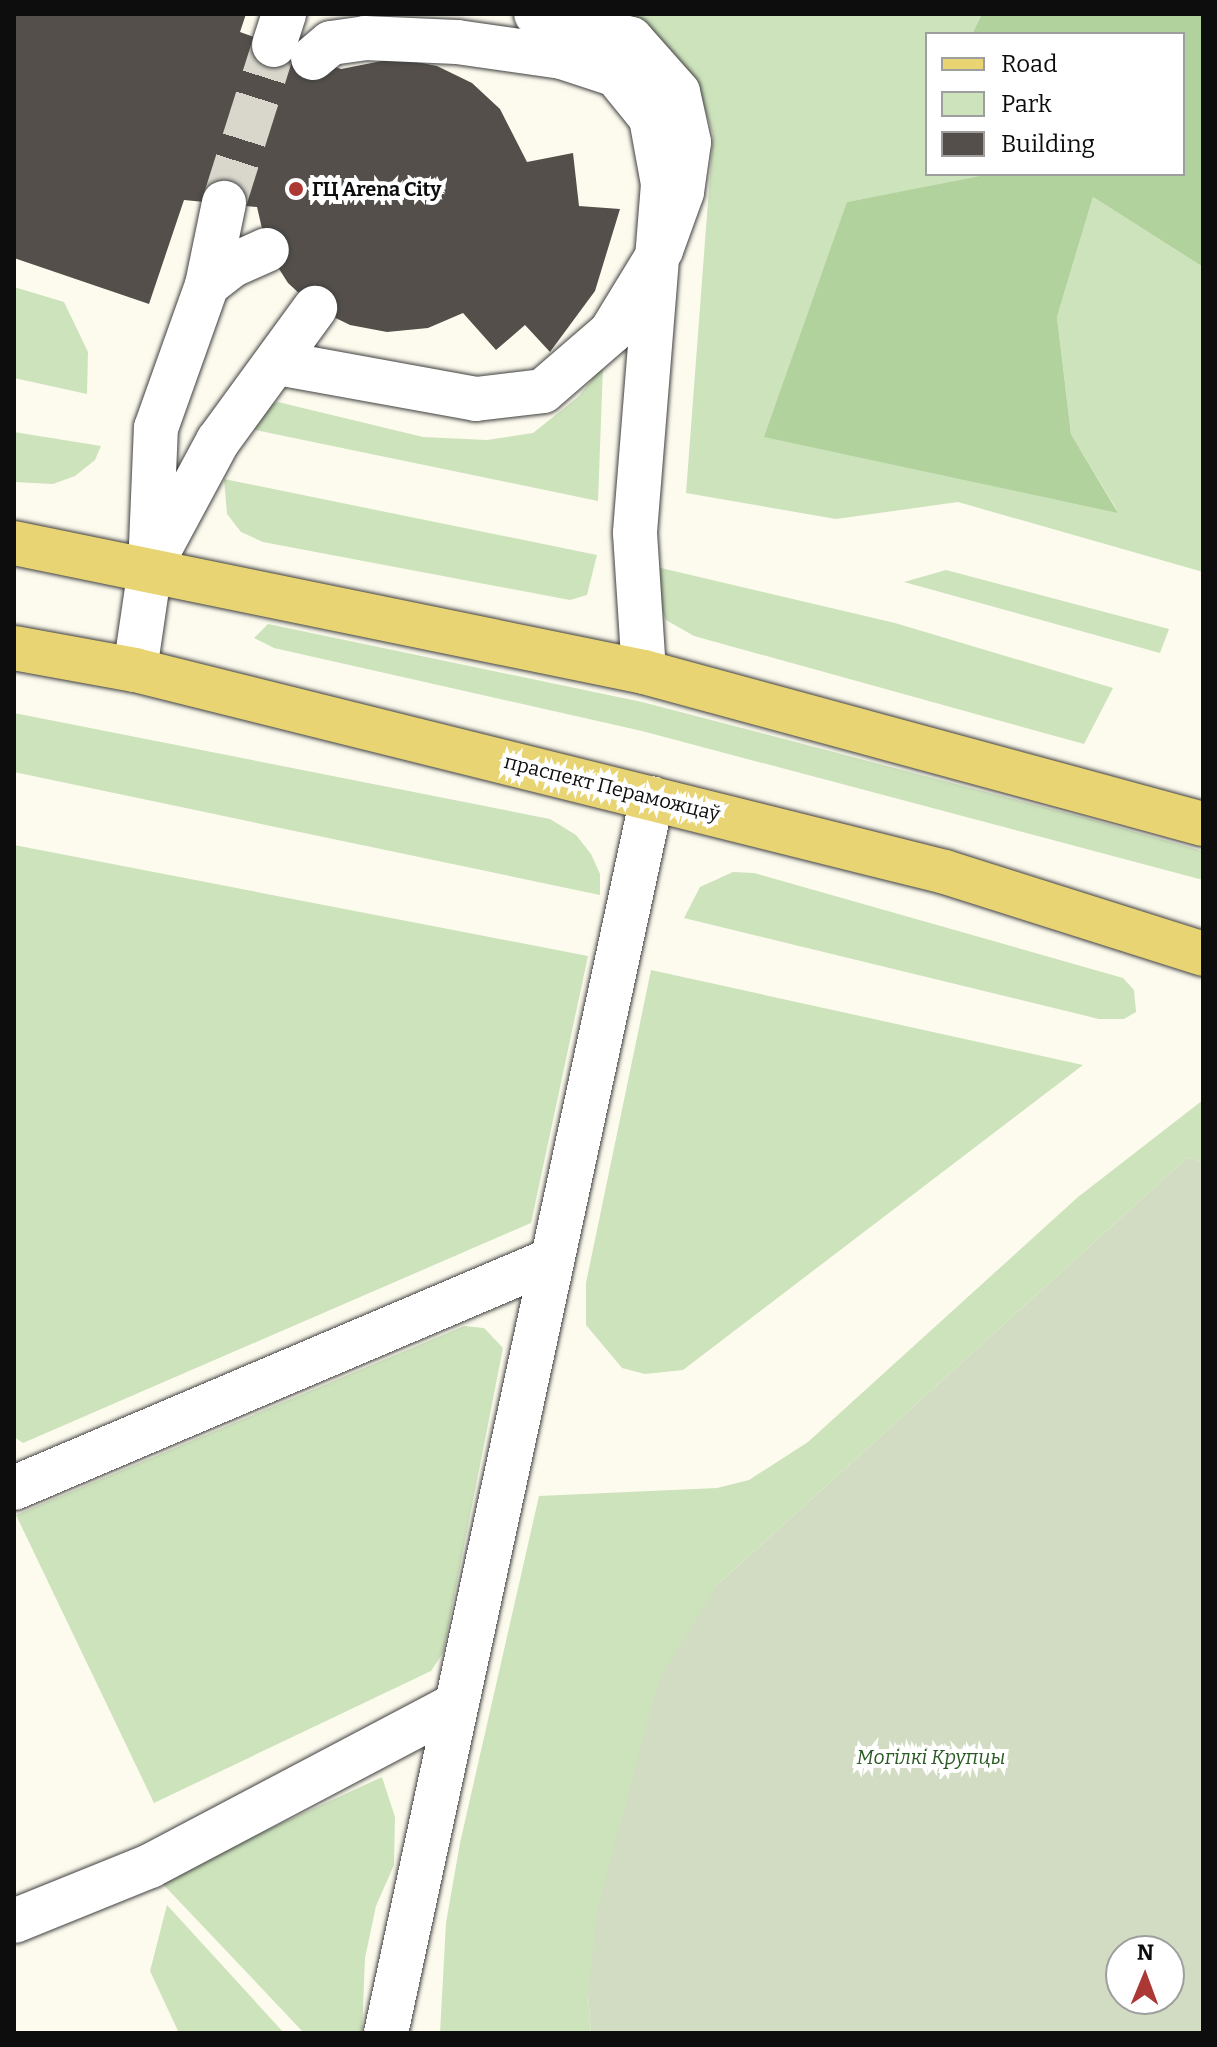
<!DOCTYPE html>
<html>
<head>
<meta charset="utf-8">
<style>
	body { margin:0 }
	#map { position:relative; width:1217px; height:2047px; overflow:hidden; background:#fdfbee; font-family:Bitter,serif }
	div>[style] { position:absolute }
	.green>* { inset:0; background:#cde3bc }
	.forest>* { inset:0; background:#b1d29d }
	.cemetery>* { inset:0; background:#d2dcc2 }
	.building>* { inset:0; background:#544f4a }
	.minor-tunnel>* { height:44px; margin-top:-22px; transform-origin:0; background:repeating-linear-gradient(90deg,#d9d7cc 0 44px,transparent 0 66px) }
	.roads { filter:drop-shadow(0 0 2px #404040) drop-shadow(0 0 2px #404040) }
	.minor>* { height:44px; margin:-22px; padding:0 22px; transform-origin:22px; border-radius:22px; background:#fff }
	.major>* { height:44px; margin:-22px; padding:0 22px; transform-origin:22px; border-radius:22px; background:#e8d473 }
	.dots>* { width:22px; height:22px; translate:-50% -50%; box-sizing:border-box; border:4px solid #fff; border-radius:50% }
	span { translate:-50% -50%; white-space:nowrap; text-align:center; line-height:1.15; -webkit-text-stroke:8px #fff; paint-order:stroke }
	.poi-label { font-size:20px; color:#0d0d0d; font-weight:700 }
	.left { translate:0 -50%; text-align:left }
	.street-label { font-size:20px; color:#0d0d0d }
	.park-label { font-size:20px; color:#2c5c25; font-style:italic }
	.frame { position:absolute; inset:0; border:16px solid #0d0d0d; pointer-events:none }
	.legend { position:absolute; left:925px; top:32px; width:260px; height:144px; box-sizing:border-box; background:#fff; border:2px solid #9e9e9e; margin:0; padding:10px 14px; list-style:none; font-size:24px; color:#0d0d0d }
	.legend li { display:flex; align-items:center; gap:16px; height:40px }
	.legend b { width:40px; border:2px solid #9e9e9e }
	.north { position:absolute; left:1105px; top:1935px; width:80px; height:80px; box-sizing:border-box; background:#fff; border:2px solid #9e9e9e; border-radius:50%; rotate:1deg; font-size:22px; font-weight:700; line-height:32px; text-align:center; color:#0d0d0d }
	.north::after { content:''; display:block; margin:auto; width:28px; height:36px; background:#ac3835; clip-path:polygon(50% 0,100% 100%,50% 72%,0 100%) }
</style>
</head>
<body>
<div id="map">
	<div class="green">
		<div style="clip-path:polygon(578px 14px,982px 14px,972px 34px,927px 34px,927px 174px,992px 175px,847px 202px,1118px 512px,1071px 434px,1057px 317px,1093px 197px,1203px 267px,1203px 572px,958px 502px,836px 519px,686px 493px,713px 135px,701px 96px,676px 60px)"></div>
		<div style="clip-path:polygon(14px 287px,64px 302px,88px 352px,87px 394px,14px 378px)"></div>
		<div style="clip-path:polygon(603px 366px,598px 501px,236px 426px,247px 412px,278px 402px,423px 437px,487px 440px,533px 433px,578px 397px)"></div>
		<div style="clip-path:polygon(14px 432px,101px 446px,95px 460px,75px 476px,53px 484px,14px 482px)"></div>
		<div style="clip-path:polygon(224px 479px,597px 555px,587px 595px,570px 600px,263px 542px,241px 532px,227px 514px)"></div>
		<div style="clip-path:polygon(644px 564px,895px 623px,1113px 688px,1084px 744px,694px 636px,666px 620px)"></div>
		<div style="clip-path:polygon(946px 570px,1169px 629px,1160px 653px,904px 582px)"></div>
		<div style="clip-path:polygon(268px 624px,642px 702px,1090px 819px,1203px 851px,1203px 880px,642px 731px,274px 648px,254px 638px)"></div>
		<div style="clip-path:polygon(14px 713px,550px 819px,576px 835px,591px 854px,600px 874px,600px 895px,14px 772px)"></div>
		<div style="clip-path:polygon(14px 845px,588px 956px,531px 1223px,23px 1443px,14px 1437px)"></div>
		<div style="clip-path:polygon(733px 872px,754px 873px,1123px 978px,1134px 990px,1136px 1012px,1124px 1019px,1099px 1019px,684px 918px,700px 887px)"></div>
		<div style="clip-path:polygon(651px 970px,1083px 1065px,683px 1370px,645px 1374px,622px 1368px,586px 1325px,586px 1283px)"></div>
		<div style="clip-path:polygon(1203px 1100px,1203px 1163px,1188px 1157px,717px 1585px,588px 1994px,591px 2033px,440px 2033px,446px 1923px,460px 1843px,539px 1496px,717px 1488px,749px 1480px,808px 1442px,1078px 1197px)"></div>
		<div style="clip-path:polygon(464px 1326px,484px 1328px,503px 1348px,443px 1653px,431px 1671px,154px 1803px,16px 1515px)"></div>
		<div style="clip-path:polygon(382px 1777px,395px 1817px,394px 1865px,376px 1906px,365px 1958px,362px 2033px,304px 2033px,159px 1880px)"></div>
		<div style="clip-path:polygon(167px 1905px,284px 2033px,179px 2033px,150px 1971px)"></div>
	</div>
	<div class="forest">
		<div style="clip-path:polygon(982px 14px,1203px 14px,1203px 267px,1093px 197px,1057px 317px,1071px 434px,1118px 513px,764px 437px,847px 202px,991px 174px,1183px 174px,1183px 34px,972px 34px)"></div>
	</div>
	<div class="cemetery">
		<div style="clip-path:polygon(evenodd,1188px 1157px,1203px 1163px,1203px 2033px,591px 2033px,588px 1994px,597px 1910px,659px 1679px,717px 1585px,1188px 1157px,1121px 1951px,1169px 1951px,1169px 1999px,1121px 1999px,1121px 1951px)"></div>
	</div>
	<div class="building">
		<div style="clip-path:polygon(14px 14px,246px 14px,240px 32px,341px 69px,397px 58px,437px 66px,472px 83px,500px 109px,527px 162px,573px 153px,579px 206px,620px 209px,595px 291px,550px 352px,525px 325px,496px 350px,463px 313px,428px 328px,387px 332px,350px 325px,315px 308px,288px 283px,267px 250px,257px 207px,184px 200px,149px 304px,14px 258px)"></div>
	</div>
	<div class="minor-tunnel">
		<div style="left:224px;top:203px;width:166px;rotate:-72.4deg"></div>
	</div>
	<div class="roads">
		<div class="minor">
			<div style="left:274px;top:45px;width:33px;rotate:-72deg"></div>
			<div style="left:313px;top:58px;width:23px;rotate:-40deg"></div>
			<div style="left:331px;top:43px;width:34px;rotate:-8deg"></div>
			<div style="left:365px;top:38px;width:92px;rotate:2.5deg"></div>
			<div style="left:457px;top:42px;width:106px;rotate:8.1deg"></div>
			<div style="left:562px;top:57px;width:57px;rotate:18.4deg"></div>
			<div style="left:616px;top:75px;width:55px;rotate:50.9deg"></div>
			<div style="left:651px;top:118px;width:67px;rotate:79.7deg"></div>
			<div style="left:663px;top:184px;width:350px;rotate:94.6deg"></div>
			<div style="left:635px;top:533px;width:139px;rotate:86.3deg"></div>
			<div style="left:207px;top:285px;width:33px;rotate:-38deg"></div>
			<div style="left:233px;top:265px;width:37px;rotate:-24deg"></div>
			<div style="left:278px;top:363px;width:201px;rotate:10.3deg"></div>
			<div style="left:476px;top:399px;width:67px;rotate:-6.8deg"></div>
			<div style="left:543px;top:391px;width:90px;rotate:-40.9deg"></div>
			<div style="left:611px;top:332px;width:96px;rotate:-58.6deg"></div>
			<div style="left:661px;top:250px;width:62px;rotate:-70.1deg"></div>
			<div style="left:682px;top:192px;width:50px;rotate:-82deg"></div>
			<div style="left:689px;top:142px;width:51px;rotate:-102.4deg"></div>
			<div style="left:678px;top:92px;width:71px;rotate:-131.6deg"></div>
			<div style="left:631px;top:39px;width:98px;rotate:-165.3deg"></div>
			<div style="left:156px;top:556px;width:131px;rotate:-61.7deg"></div>
			<div style="left:218px;top:441px;width:165px;rotate:-53.9deg"></div>
			<div style="left:135px;top:670px;width:102px;rotate:-81.6deg"></div>
			<div style="left:150px;top:569px;width:141px;rotate:-87.6deg"></div>
			<div style="left:156px;top:428px;width:152px;rotate:-70.4deg"></div>
			<div style="left:207px;top:285px;width:84px;rotate:-78.3deg"></div>
			<div style="left:14px;top:1488px;width:583px;rotate:-23.01deg"></div>
			<div style="left:14px;top:1921px;width:147px;rotate:-22deg"></div>
			<div style="left:150px;top:1866px;width:344px;rotate:-27.8deg"></div>
			<div style="left:386px;top:2033px;width:1263px;rotate:-77.85deg"></div>
		</div>
		<div class="major">
			<div style="left:14px;top:543px;width:643px;rotate:11.57deg"></div>
			<div style="left:644px;top:672px;width:579px;rotate:15.21deg"></div>
			<div style="left:14px;top:648px;width:123px;rotate:10.3deg"></div>
			<div style="left:135px;top:670px;width:835px;rotate:14deg"></div>
			<div style="left:945px;top:872px;width:271px;rotate:17.6deg"></div>
		</div>
	</div>
	<div class="dots">
		<div style="left:296px;top:189px;background:#ac3835"></div>
	</div>
	<div class="poi-label">
		<span class="left" style="left:312px;top:189px">ГЦ Arena City</span>
	</div>
	<div class="street-label">
		<span style="left:612px;top:788px;rotate:14deg">праспект Пераможцаў</span>
	</div>
	<div class="park-label">
		<span style="left:931px;top:1757px">Могілкі Крупцы</span>
	</div>
	<div class="frame"></div>
	<ul class="legend">
	<li><b style="height:10px;background:#e8d473"></b>Road</li>
	<li><b style="height:22px;background:#cde3bc"></b>Park</li>
	<li><b style="height:22px;background:#544f4a"></b>Building</li>
	</ul>
	<div class="north">N</div>
</div>
</body>
</html>
